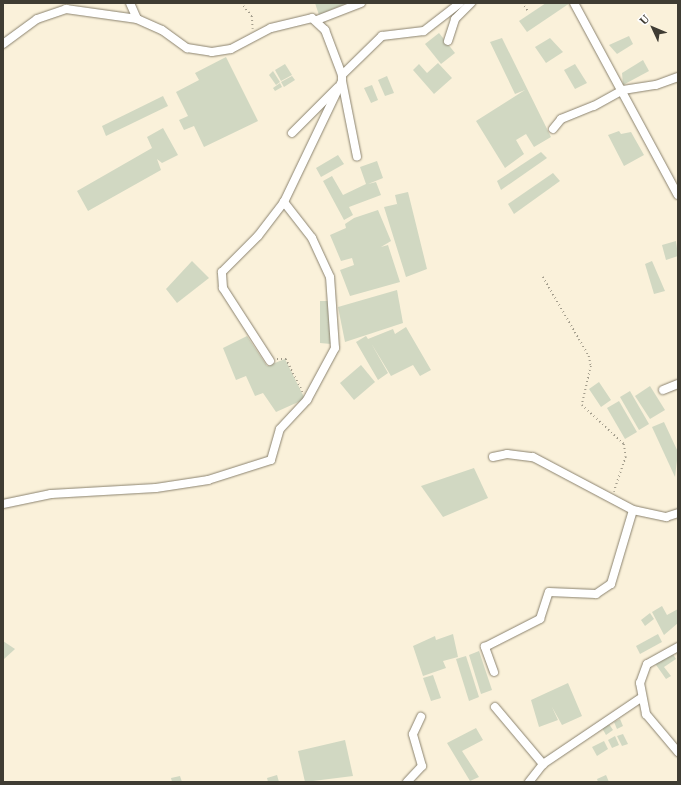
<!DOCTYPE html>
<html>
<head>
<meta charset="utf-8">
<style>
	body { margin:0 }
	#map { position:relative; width:681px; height:785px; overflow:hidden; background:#faf1da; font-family:"IBM Plex Serif",serif }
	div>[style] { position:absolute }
	.building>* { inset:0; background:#d1d8c2 }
	.path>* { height:1.5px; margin-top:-0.75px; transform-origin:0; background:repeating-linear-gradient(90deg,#a39d8c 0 1px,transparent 0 4px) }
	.roads { filter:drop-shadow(0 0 1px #8b836f) drop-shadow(0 0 1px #8b836f) }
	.street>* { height:8px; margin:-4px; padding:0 4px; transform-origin:4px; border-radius:4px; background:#fff }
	span { translate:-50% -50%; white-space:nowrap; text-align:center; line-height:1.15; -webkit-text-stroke:3px #fff; paint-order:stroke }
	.frame { position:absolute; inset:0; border:4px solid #3f3c33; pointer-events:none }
	.north { position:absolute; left:633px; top:8px; width:40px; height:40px; -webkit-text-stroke:3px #fff; paint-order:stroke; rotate:314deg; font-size:11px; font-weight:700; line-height:16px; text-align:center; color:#3f3c33 }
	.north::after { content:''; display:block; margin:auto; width:14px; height:18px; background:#3f3c33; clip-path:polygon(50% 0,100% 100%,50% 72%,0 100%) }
</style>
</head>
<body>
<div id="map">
	<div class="building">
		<div style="clip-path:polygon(315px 3px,347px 3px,319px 15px)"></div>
		<div style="clip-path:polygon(546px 3px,570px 3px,527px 32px,519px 21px)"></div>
		<div style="clip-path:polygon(439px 33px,455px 53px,441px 64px,425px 44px)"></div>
		<div style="clip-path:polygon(629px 36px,633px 44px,617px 54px,609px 45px)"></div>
		<div style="clip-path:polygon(502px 38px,551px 137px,534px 147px,526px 134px,516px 140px,524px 154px,505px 168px,476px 121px,525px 90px,515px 94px,490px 42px)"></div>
		<div style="clip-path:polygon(550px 38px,563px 52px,546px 63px,535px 47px)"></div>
		<div style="clip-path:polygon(226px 57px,258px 121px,204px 147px,194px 126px,184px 130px,179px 120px,188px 116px,176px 92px,199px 80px,195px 73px)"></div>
		<div style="clip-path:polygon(643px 60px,649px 71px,623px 85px,622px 73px)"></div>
		<div style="clip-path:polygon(438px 63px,452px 78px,434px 94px,413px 70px,419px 64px,427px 73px)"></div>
		<div style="clip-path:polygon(285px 64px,292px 75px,281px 81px,275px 70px)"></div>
		<div style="clip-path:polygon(575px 64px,587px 83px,575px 89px,564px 70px)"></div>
		<div style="clip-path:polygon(273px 71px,280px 82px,276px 85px,269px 75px)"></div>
		<div style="clip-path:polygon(292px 76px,295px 80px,284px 87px,281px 82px)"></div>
		<div style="clip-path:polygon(387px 76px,394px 93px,385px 96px,378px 80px)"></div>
		<div style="clip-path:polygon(280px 83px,282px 87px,275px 91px,273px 88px)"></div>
		<div style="clip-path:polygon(372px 85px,378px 100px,371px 103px,364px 88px)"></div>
		<div style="clip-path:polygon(163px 96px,168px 106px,106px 136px,102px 126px)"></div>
		<div style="clip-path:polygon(163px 128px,178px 155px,162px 163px,157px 159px,161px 170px,88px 211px,77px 191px,152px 148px,147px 137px)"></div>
		<div style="clip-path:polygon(619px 131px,621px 134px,631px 132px,644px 155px,624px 166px,608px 135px)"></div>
		<div style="clip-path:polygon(541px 152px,547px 158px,501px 190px,497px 181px)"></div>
		<div style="clip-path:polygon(338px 155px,344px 164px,321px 177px,316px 168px)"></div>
		<div style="clip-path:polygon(377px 161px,383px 178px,368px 184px,376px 182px,381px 195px,349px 207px,353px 215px,344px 220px,323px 181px,332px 176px,343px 195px,366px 184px,360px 167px)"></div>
		<div style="clip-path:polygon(553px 173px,560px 181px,514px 214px,508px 204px)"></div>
		<div style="clip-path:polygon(408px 192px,427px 269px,406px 277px,384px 207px,397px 204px,398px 208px,395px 195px)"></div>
		<div style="clip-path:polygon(378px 210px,391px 241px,381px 247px,388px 245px,400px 282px,350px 296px,340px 270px,354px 265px,352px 258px,341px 261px,330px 235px,346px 228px,345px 224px,354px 218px)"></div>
		<div style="clip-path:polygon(676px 241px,678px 256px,666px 260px,662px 245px)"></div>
		<div style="clip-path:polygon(192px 261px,209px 278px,177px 303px,166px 289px)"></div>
		<div style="clip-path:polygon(652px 261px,665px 291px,654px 294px,645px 264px)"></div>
		<div style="clip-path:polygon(397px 290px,403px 323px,345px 342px,338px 307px)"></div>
		<div style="clip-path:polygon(320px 301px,332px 301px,331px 344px,320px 343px)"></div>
		<div style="clip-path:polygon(406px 327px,431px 370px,420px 376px,413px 365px,391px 376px,371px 343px,388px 373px,378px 380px,356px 342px,366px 336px,368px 339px,393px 329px,395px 334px)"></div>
		<div style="clip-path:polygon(247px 336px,267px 366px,285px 359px,305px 399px,276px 412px,263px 393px,255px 396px,246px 376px,236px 380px,223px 348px)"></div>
		<div style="clip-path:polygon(361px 365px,375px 382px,354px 400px,340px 383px)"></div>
		<div style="clip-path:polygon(599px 382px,611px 400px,601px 407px,589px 389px)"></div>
		<div style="clip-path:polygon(650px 386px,665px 410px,650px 419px,635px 396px)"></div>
		<div style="clip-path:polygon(630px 391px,649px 424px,639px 430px,620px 397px)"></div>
		<div style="clip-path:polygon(619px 401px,637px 432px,625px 439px,607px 408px)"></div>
		<div style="clip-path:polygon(664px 422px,678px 452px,675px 477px,652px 427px)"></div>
		<div style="clip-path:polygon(474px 468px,488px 498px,443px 517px,421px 486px)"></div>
		<div style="clip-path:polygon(662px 606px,667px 615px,678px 609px,678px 623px,664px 635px,652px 612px)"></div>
		<div style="clip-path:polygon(650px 613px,654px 619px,645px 626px,641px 620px)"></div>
		<div style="clip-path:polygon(453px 634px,458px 657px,443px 661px,446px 668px,423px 676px,413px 646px,435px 636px,436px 640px)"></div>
		<div style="clip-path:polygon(658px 634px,662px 642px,640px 654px,636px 646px)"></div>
		<div style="clip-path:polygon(3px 641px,15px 649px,3px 660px)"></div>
		<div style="clip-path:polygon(479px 651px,492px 690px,481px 694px,469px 655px)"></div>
		<div style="clip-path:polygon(671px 651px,676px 659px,664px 667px,671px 676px,666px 679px,654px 662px)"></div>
		<div style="clip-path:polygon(466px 656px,479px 697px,469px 701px,456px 659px)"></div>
		<div style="clip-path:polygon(433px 675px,441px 698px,431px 701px,423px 678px)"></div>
		<div style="clip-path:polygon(568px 683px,582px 716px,562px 725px,552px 707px,558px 720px,539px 727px,531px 700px)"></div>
		<div style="clip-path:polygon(620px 719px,623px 726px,617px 729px,614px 722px)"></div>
		<div style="clip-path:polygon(609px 724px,613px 730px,606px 735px,602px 728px)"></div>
		<div style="clip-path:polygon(476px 728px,483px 740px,462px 751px,479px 777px,470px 781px,447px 743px)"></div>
		<div style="clip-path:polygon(623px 734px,628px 744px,622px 746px,617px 736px)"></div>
		<div style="clip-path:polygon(615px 736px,619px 745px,612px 748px,608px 740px)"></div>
		<div style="clip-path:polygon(345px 740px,353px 776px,305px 782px,298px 751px)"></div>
		<div style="clip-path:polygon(604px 741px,608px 749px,597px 756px,592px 747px)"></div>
		<div style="clip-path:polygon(277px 775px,279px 782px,268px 782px,267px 778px)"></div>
		<div style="clip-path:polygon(606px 775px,609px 782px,598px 782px,597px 779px)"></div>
		<div style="clip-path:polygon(180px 776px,182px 782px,172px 782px,171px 778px)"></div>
	</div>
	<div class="path">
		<div style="left:241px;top:3px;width:17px;rotate:50deg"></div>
		<div style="left:252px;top:16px;width:13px;rotate:86deg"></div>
		<div style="left:522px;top:3px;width:11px;rotate:52deg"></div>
		<div style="left:543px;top:277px;width:91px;rotate:59.8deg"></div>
		<div style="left:589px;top:356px;width:10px;rotate:79deg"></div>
		<div style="left:591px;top:366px;width:40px;rotate:103deg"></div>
		<div style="left:582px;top:405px;width:57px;rotate:42.9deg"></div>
		<div style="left:624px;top:444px;width:13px;rotate:81deg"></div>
		<div style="left:626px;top:457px;width:37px;rotate:109deg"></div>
		<div style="left:277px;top:359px;width:9px"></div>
		<div style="left:286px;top:359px;width:37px;rotate:63deg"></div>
	</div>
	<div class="roads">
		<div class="street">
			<div style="left:130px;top:3px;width:17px;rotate:66deg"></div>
			<div style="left:574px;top:3px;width:218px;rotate:61.6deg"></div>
			<div style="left:317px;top:20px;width:47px;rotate:-21.1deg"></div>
			<div style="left:448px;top:41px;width:23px;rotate:-72deg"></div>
			<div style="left:455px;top:19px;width:23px;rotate:-45deg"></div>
			<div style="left:3px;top:44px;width:42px;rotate:-36.3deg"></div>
			<div style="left:37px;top:19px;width:31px;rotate:-19deg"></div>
			<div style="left:66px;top:9px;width:72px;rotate:8deg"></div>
			<div style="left:137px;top:19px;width:27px;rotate:24deg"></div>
			<div style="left:162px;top:30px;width:31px;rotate:36deg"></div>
			<div style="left:187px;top:48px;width:25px;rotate:9deg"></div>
			<div style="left:212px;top:52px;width:19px;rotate:-9deg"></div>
			<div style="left:231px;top:49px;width:45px;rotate:-27.7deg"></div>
			<div style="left:271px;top:28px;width:42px;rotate:-13.7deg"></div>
			<div style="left:312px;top:18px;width:18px;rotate:43deg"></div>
			<div style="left:325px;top:30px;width:48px;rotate:69.3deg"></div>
			<div style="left:342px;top:81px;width:77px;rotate:78.8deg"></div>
			<div style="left:553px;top:129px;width:13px;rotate:-51deg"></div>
			<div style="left:561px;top:119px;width:35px;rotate:-22deg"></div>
			<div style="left:594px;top:106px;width:33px;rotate:-29deg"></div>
			<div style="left:623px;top:90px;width:33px;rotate:-9deg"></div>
			<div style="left:656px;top:85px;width:23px;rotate:-20deg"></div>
			<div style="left:292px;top:133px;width:64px;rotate:-45deg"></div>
			<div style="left:270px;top:361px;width:87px;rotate:-122.8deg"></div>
			<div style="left:223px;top:288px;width:16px;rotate:-94deg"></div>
			<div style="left:222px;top:272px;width:51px;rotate:-45deg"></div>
			<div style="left:258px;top:236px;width:43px;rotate:-52.6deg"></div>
			<div style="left:284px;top:202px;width:134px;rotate:-64.4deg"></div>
			<div style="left:342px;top:81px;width:6px;rotate:-90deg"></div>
			<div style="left:342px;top:75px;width:56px;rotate:-44.3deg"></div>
			<div style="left:382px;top:36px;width:42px;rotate:-6.8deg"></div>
			<div style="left:424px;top:31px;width:46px;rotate:-37.9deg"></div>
			<div style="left:663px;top:390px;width:16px;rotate:-22deg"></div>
			<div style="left:493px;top:457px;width:14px;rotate:-12deg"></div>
			<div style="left:507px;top:454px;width:26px;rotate:7deg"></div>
			<div style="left:533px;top:457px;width:113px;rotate:27.9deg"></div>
			<div style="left:3px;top:504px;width:49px;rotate:-11.8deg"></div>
			<div style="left:51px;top:494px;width:105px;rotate:-3.3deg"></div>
			<div style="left:156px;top:488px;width:53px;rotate:-8.7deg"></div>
			<div style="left:208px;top:480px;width:66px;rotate:-17.6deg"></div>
			<div style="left:271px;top:460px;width:32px;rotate:-74deg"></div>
			<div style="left:280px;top:429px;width:40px;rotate:-47deg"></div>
			<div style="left:307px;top:400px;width:59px;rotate:-61.7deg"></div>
			<div style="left:335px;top:348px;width:71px;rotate:-94deg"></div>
			<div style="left:330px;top:277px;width:43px;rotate:-114.8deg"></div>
			<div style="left:312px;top:238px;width:46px;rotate:-127.9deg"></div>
			<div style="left:678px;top:647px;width:35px;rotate:151deg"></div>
			<div style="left:647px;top:664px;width:20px;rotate:110deg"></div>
			<div style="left:640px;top:683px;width:32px;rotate:79deg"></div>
			<div style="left:646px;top:714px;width:50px;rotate:49.9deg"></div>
			<div style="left:494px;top:672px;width:27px;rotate:-110deg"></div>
			<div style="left:485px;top:647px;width:62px;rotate:-27deg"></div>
			<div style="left:540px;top:619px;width:28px;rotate:-72deg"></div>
			<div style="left:549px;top:592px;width:47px;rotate:2.4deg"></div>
			<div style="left:596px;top:594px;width:18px;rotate:-34deg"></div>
			<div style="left:611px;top:584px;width:77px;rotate:-73.4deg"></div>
			<div style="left:633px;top:510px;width:34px;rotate:12deg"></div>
			<div style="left:666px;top:517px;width:13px;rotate:-18deg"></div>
			<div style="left:495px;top:707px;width:75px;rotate:49.9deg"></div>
			<div style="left:407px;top:782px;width:22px;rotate:-47deg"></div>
			<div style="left:422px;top:766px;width:33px;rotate:-106deg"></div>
			<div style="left:413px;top:734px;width:19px;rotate:-65deg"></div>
			<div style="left:529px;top:782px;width:23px;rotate:-52deg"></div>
			<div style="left:543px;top:764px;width:118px;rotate:-34deg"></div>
		</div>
	</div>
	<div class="frame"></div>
	<div class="north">U</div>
</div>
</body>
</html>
